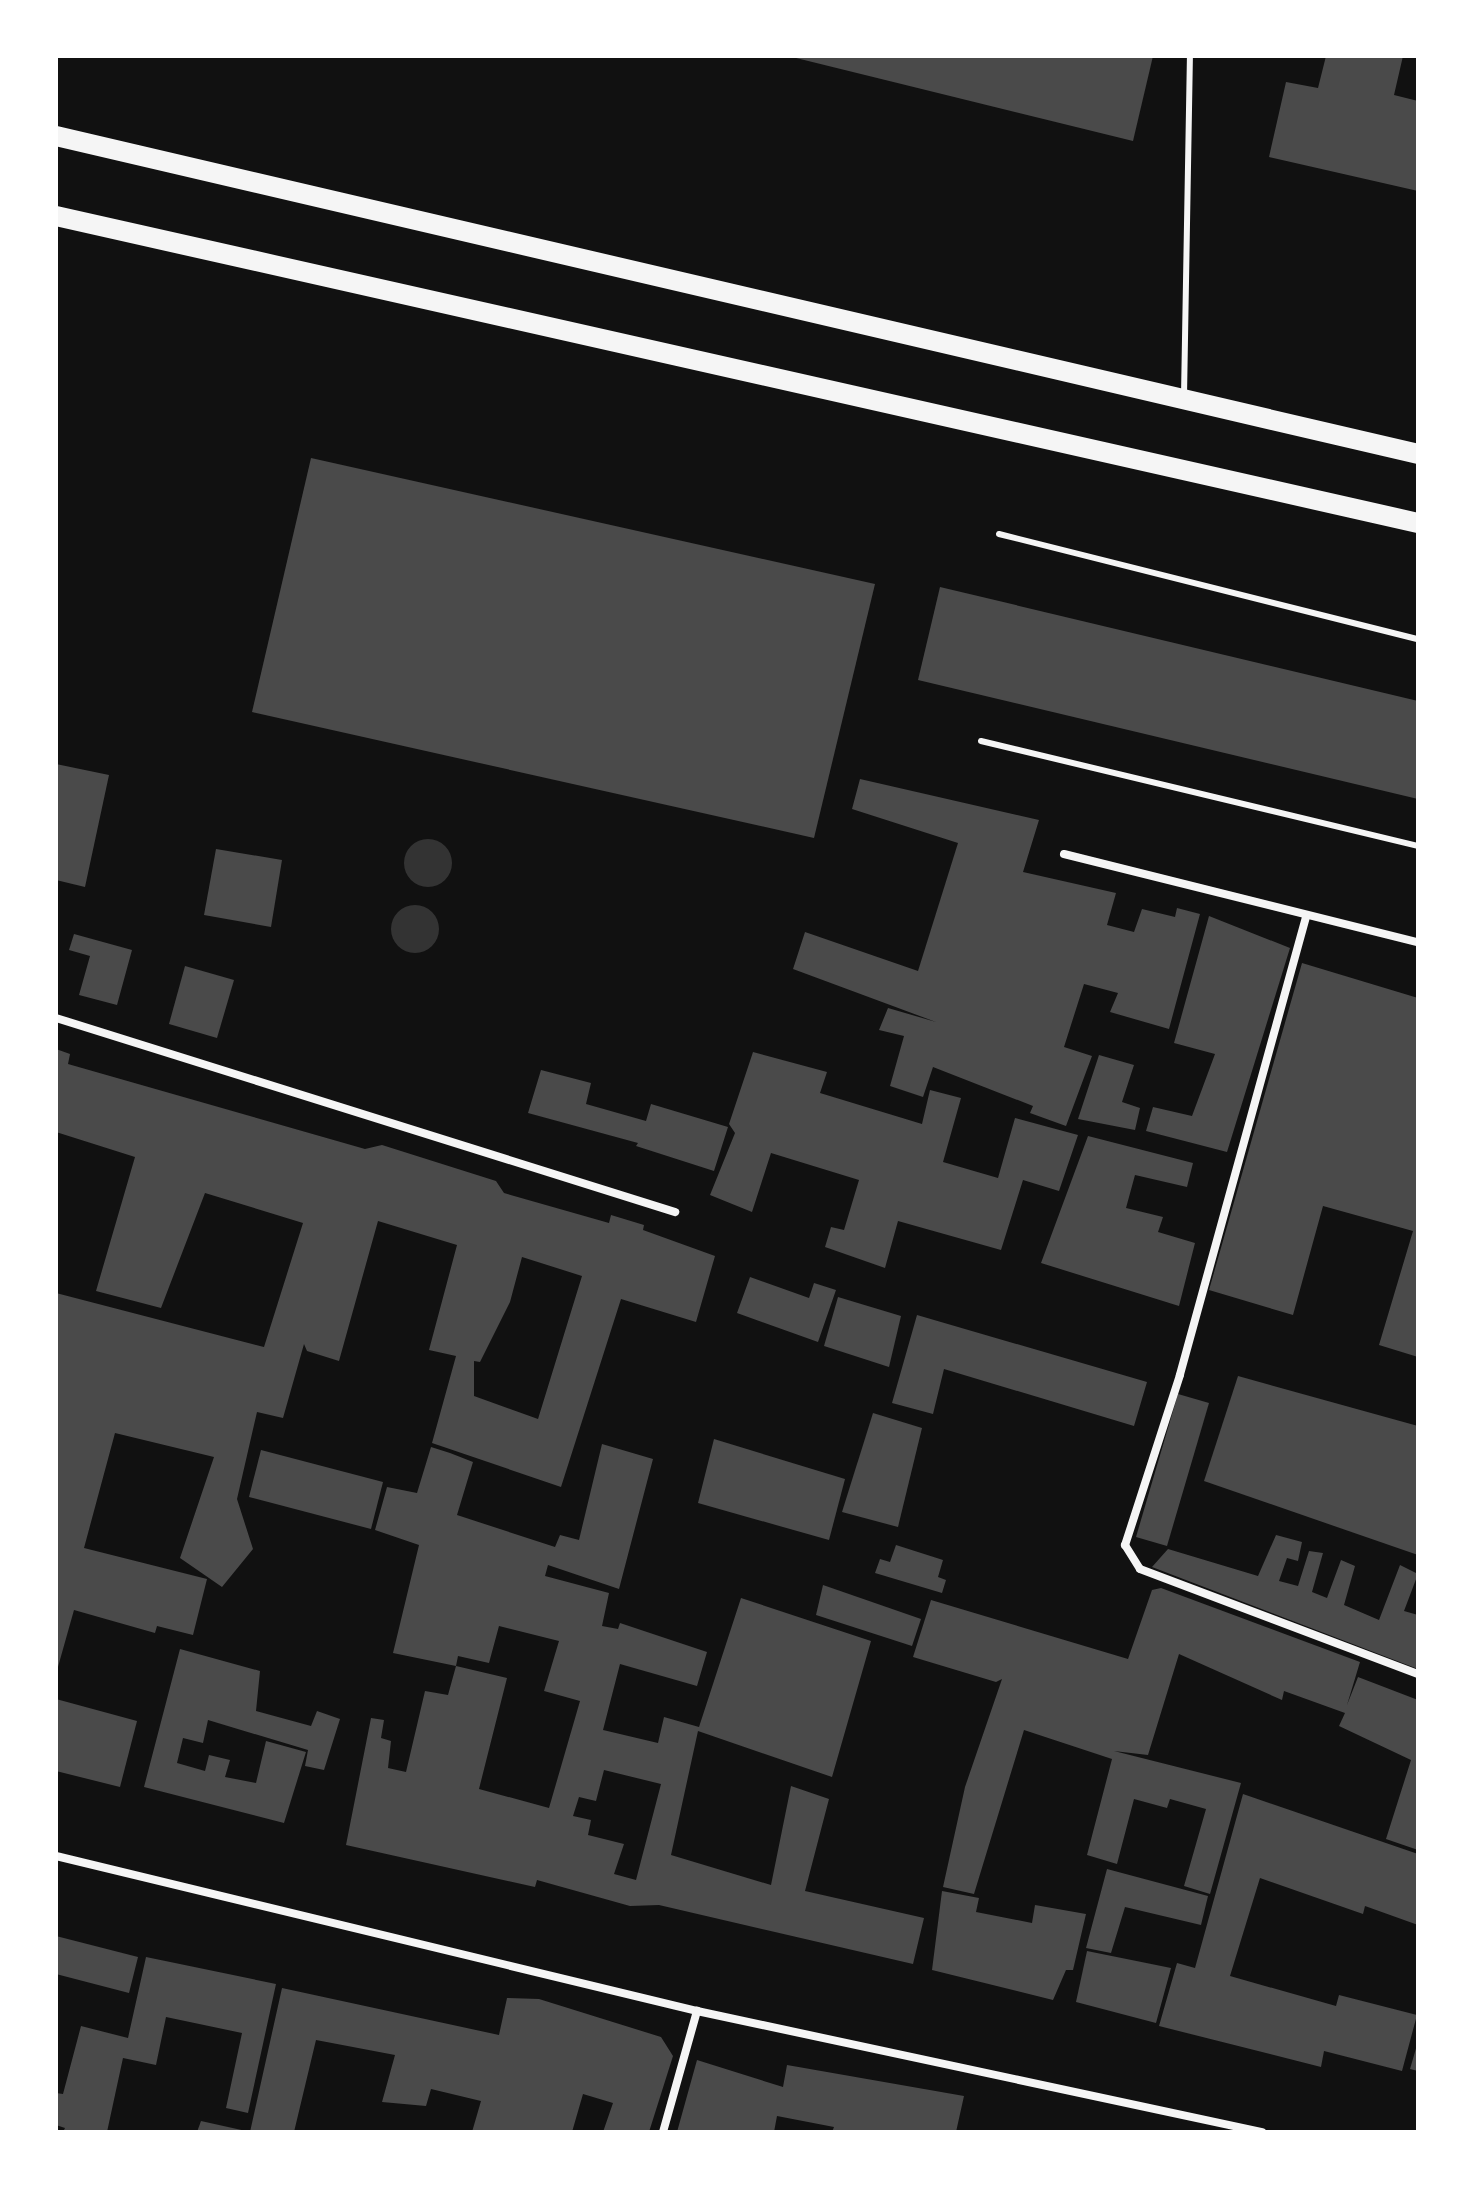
<!DOCTYPE html>
<html>
<head>
<meta charset="utf-8">
<style>
	body { margin:0 }
	#map { position:relative; width:1474px; height:2188px; overflow:hidden; background:#111; font-family:Barlow,sans-serif }
	div>[style] { position:absolute }
	.water>* { inset:0; background:#333 }
	.round { border-radius:50% }
	.building>* { inset:0; background:#4a4a4a }
	.service>* { height:6px; margin:-3px; padding:0 3px; transform-origin:3px; border-radius:3px; background:#f5f5f5 }
	.minor>* { height:8px; margin:-4px; padding:0 4px; transform-origin:4px; border-radius:4px; background:#f5f5f5 }
	.primary>* { height:20px; margin:-10px; padding:0 10px; transform-origin:10px; border-radius:10px; background:#f5f5f5 }
	span { translate:-50% -50%; white-space:nowrap; text-align:center; line-height:1.15; -webkit-text-stroke:8px #fff; paint-order:stroke }
	.frame { position:absolute; inset:0; border:58px solid #fff; pointer-events:none }
</style>
</head>
<body>
<div id="map">
	<div class="water">
		<div class="round" style="left:404px;top:839px;width:48px;height:48px"></div>
		<div class="round" style="left:391px;top:905px;width:48px;height:48px"></div>
	</div>
	<div class="building">
		<div style="clip-path:polygon(788px 56px,1153px 56px,1133px 141px)"></div>
		<div style="clip-path:polygon(1326px 56px,1403px 56px,1394px 95px,1418px 101px,1418px 191px,1269px 157px,1286px 82px,1318px 88px)"></div>
		<div style="clip-path:polygon(311px 458px,875px 584px,814px 838px,252px 712px)"></div>
		<div style="clip-path:polygon(940px 587px,1418px 701px,1418px 799px,918px 680px)"></div>
		<div style="clip-path:polygon(56px 764px,109px 775px,85px 887px,56px 880px)"></div>
		<div style="clip-path:polygon(860px 779px,1039px 820px,1023px 872px,1116px 893px,1107px 925px,1134px 932px,1142px 909px,1175px 917px,1177px 908px,1200px 914px,1169px 1029px,1110px 1012px,1118px 993px,1084px 984px,1064px 1047px,1092px 1056px,1066px 1126px,1030px 1113px,1033px 1106px,933px 1067px,923px 1097px,890px 1086px,904px 1036px,879px 1030px,888px 1008px,936px 1022px,793px 969px,805px 932px,918px 971px,958px 843px,852px 809px)"></div>
		<div style="clip-path:polygon(216px 849px,282px 860px,271px 927px,204px 915px)"></div>
		<div style="clip-path:polygon(1209px 916px,1290px 948px,1227px 1152px,1146px 1131px,1153px 1107px,1192px 1116px,1215px 1054px,1174px 1043px)"></div>
		<div style="clip-path:polygon(74px 934px,132px 950px,117px 1005px,79px 995px,90px 956px,69px 950px)"></div>
		<div style="clip-path:polygon(1302px 963px,1418px 998px,1418px 1357px,1379px 1345px,1413px 1231px,1323px 1206px,1293px 1315px,1209px 1290px)"></div>
		<div style="clip-path:polygon(185px 966px,234px 980px,217px 1038px,169px 1024px)"></div>
		<div style="clip-path:polygon(evenodd,56px 1049px,70px 1054px,68px 1064px,365px 1149px,382px 1145px,496px 1181px,504px 1193px,609px 1223px,611px 1215px,644px 1225px,643px 1230px,715px 1256px,696px 1322px,621px 1299px,561px 1487px,432px 1443px,456px 1356px,429px 1350px,457px 1245px,378px 1221px,339px 1361px,307px 1351px,304px 1344px,283px 1418px,257px 1412px,237px 1499px,253px 1549px,222px 1587px,180px 1558px,214px 1457px,115px 1433px,84px 1548px,207px 1579px,193px 1635px,157px 1626px,155px 1633px,74px 1610px,56px 1674px,56px 1293px,264px 1347px,303px 1223px,205px 1193px,161px 1308px,96px 1291px,135px 1157px,56px 1132px,56px 1049px,522px 1257px,582px 1276px,538px 1419px,474px 1396px,474px 1361px,480px 1362px,510px 1302px,522px 1257px)"></div>
		<div style="clip-path:polygon(753px 1052px,827px 1072px,820px 1093px,922px 1124px,930px 1090px,961px 1098px,943px 1162px,998px 1178px,1015px 1118px,1078px 1135px,1059px 1191px,1023px 1180px,1001px 1250px,898px 1221px,885px 1268px,825px 1247px,831px 1227px,844px 1230px,859px 1180px,771px 1153px,752px 1212px,710px 1195px,735px 1133px,729px 1124px)"></div>
		<div style="clip-path:polygon(1099px 1055px,1134px 1065px,1122px 1102px,1140px 1108px,1135px 1130px,1078px 1119px)"></div>
		<div style="clip-path:polygon(541px 1070px,591px 1083px,586px 1104px,646px 1121px,651px 1104px,728px 1127px,714px 1171px,636px 1146px,638px 1143px,528px 1113px)"></div>
		<div style="clip-path:polygon(1088px 1136px,1193px 1163px,1187px 1187px,1135px 1175px,1126px 1208px,1163px 1217px,1158px 1232px,1195px 1243px,1179px 1306px,1041px 1263px)"></div>
		<div style="clip-path:polygon(750px 1277px,809px 1298px,814px 1283px,836px 1290px,818px 1342px,737px 1313px)"></div>
		<div style="clip-path:polygon(838px 1297px,901px 1316px,889px 1367px,824px 1346px)"></div>
		<div style="clip-path:polygon(917px 1315px,1147px 1382px,1134px 1426px,944px 1369px,933px 1414px,892px 1403px)"></div>
		<div style="clip-path:polygon(1238px 1376px,1418px 1426px,1418px 1555px,1204px 1481px)"></div>
		<div style="clip-path:polygon(1178px 1394px,1209px 1403px,1167px 1546px,1136px 1537px)"></div>
		<div style="clip-path:polygon(873px 1413px,922px 1428px,898px 1527px,842px 1512px)"></div>
		<div style="clip-path:polygon(714px 1439px,845px 1479px,829px 1540px,698px 1503px)"></div>
		<div style="clip-path:polygon(evenodd,602px 1444px,653px 1459px,619px 1589px,548px 1565px,545px 1576px,609px 1593px,602px 1626px,618px 1629px,620px 1623px,707px 1652px,697px 1686px,620px 1664px,603px 1730px,658px 1743px,664px 1717px,699px 1727px,741px 1598px,871px 1641px,832px 1777px,698px 1731px,671px 1855px,771px 1885px,791px 1786px,829px 1799px,805px 1891px,924px 1918px,913px 1964px,659px 1905px,630px 1906px,537px 1880px,535px 1887px,346px 1845px,371px 1718px,384px 1720px,381px 1738px,391px 1741px,388px 1768px,406px 1772px,425px 1691px,448px 1695px,456px 1666px,507px 1678px,479px 1789px,549px 1808px,580px 1701px,544px 1691px,559px 1641px,499px 1626px,489px 1663px,458px 1656px,456px 1666px,393px 1653px,419px 1545px,375px 1530px,387px 1487px,417px 1493px,431px 1447px,450px 1453px,473px 1462px,457px 1515px,555px 1547px,560px 1535px,579px 1540px,602px 1444px,604px 1770px,661px 1784px,636px 1880px,614px 1874px,624px 1844px,588px 1835px,591px 1820px,573px 1816px,579px 1797px,596px 1801px,604px 1770px)"></div>
		<div style="clip-path:polygon(261px 1450px,383px 1482px,371px 1529px,249px 1497px)"></div>
		<div style="clip-path:polygon(1276px 1535px,1302px 1542px,1298px 1561px,1287px 1558px,1279px 1581px,1298px 1586px,1309px 1551px,1323px 1553px,1312px 1592px,1327px 1598px,1341px 1560px,1355px 1566px,1344px 1605px,1379px 1620px,1400px 1565px,1418px 1574px,1404px 1611px,1418px 1615px,1418px 1669px,1152px 1567px,1168px 1549px,1258px 1576px)"></div>
		<div style="clip-path:polygon(896px 1545px,943px 1560px,938px 1577px,946px 1580px,942px 1593px,875px 1573px,880px 1559px,890px 1562px)"></div>
		<div style="clip-path:polygon(823px 1585px,921px 1619px,912px 1646px,816px 1615px)"></div>
		<div style="clip-path:polygon(1161px 1588px,1360px 1662px,1347px 1705px,1358px 1677px,1418px 1700px,1418px 1850px,1386px 1839px,1411px 1760px,1339px 1726px,1345px 1713px,1284px 1691px,1282px 1700px,1179px 1654px,1148px 1755px,1114px 1751px,1241px 1783px,1210px 1894px,1184px 1886px,1206px 1809px,1170px 1799px,1167px 1808px,1134px 1799px,1117px 1864px,1087px 1855px,1112px 1759px,1024px 1730px,974px 1894px,943px 1887px,965px 1787px,1002px 1679px,996px 1682px,913px 1657px,931px 1600px,1128px 1659px,1152px 1590px)"></div>
		<div style="clip-path:polygon(180px 1649px,260px 1671px,256px 1711px,311px 1726px,317px 1711px,340px 1719px,324px 1770px,305px 1766px,308px 1750px,208px 1720px,203px 1743px,183px 1738px,177px 1763px,205px 1771px,209px 1755px,230px 1760px,225px 1777px,256px 1783px,266px 1741px,306px 1752px,284px 1823px,144px 1787px)"></div>
		<div style="clip-path:polygon(56px 1699px,137px 1721px,120px 1787px,56px 1771px)"></div>
		<div style="clip-path:polygon(1243px 1794px,1418px 1854px,1418px 1925px,1365px 1906px,1363px 1914px,1260px 1878px,1230px 1976px,1336px 2006px,1339px 1995px,1417px 2015px,1402px 2071px,1324px 2051px,1321px 2067px,1159px 2026px,1177px 1963px,1195px 1968px)"></div>
		<div style="clip-path:polygon(1107px 1869px,1208px 1896px,1201px 1925px,1125px 1907px,1111px 1953px,1086px 1948px)"></div>
		<div style="clip-path:polygon(942px 1891px,979px 1898px,976px 1912px,1032px 1923px,1035px 1905px,1086px 1914px,1073px 1970px,1066px 1970px,1053px 2000px,932px 1970px)"></div>
		<div style="clip-path:polygon(56px 1936px,138px 1957px,129px 1993px,56px 1974px)"></div>
		<div style="clip-path:polygon(1087px 1951px,1171px 1968px,1156px 2023px,1076px 2002px)"></div>
		<div style="clip-path:polygon(146px 1957px,276px 1984px,248px 2113px,226px 2108px,242px 2033px,166px 2017px,156px 2065px,123px 2058px,107px 2132px,63px 2132px,65px 2128px,56px 2125px,56px 2093px,63px 2094px,81px 2026px,128px 2038px)"></div>
		<div style="clip-path:polygon(282px 1988px,499px 2035px,507px 1998px,539px 1999px,661px 2037px,673px 2056px,649px 2132px,603px 2132px,613px 2103px,583px 2094px,572px 2132px,472px 2132px,481px 2101px,431px 2089px,426px 2106px,382px 2102px,395px 2055px,316px 2040px,294px 2132px,250px 2132px)"></div>
		<div style="clip-path:polygon(1417px 2045px,1418px 2045px,1418px 2071px,1410px 2069px)"></div>
		<div style="clip-path:polygon(697px 2060px,783px 2087px,787px 2065px,964px 2096px,956px 2132px,832px 2132px,834px 2127px,777px 2116px,774px 2132px,677px 2132px)"></div>
		<div style="clip-path:polygon(201px 2121px,246px 2131px,246px 2132px,197px 2132px)"></div>
	</div>
	<div class="service">
		<div style="left:1184px;top:396px;width:340px;rotate:-89deg"></div>
		<div style="left:999px;top:534px;width:432px;rotate:14.1deg"></div>
		<div style="left:981px;top:741px;width:449px;rotate:13.5deg"></div>
	</div>
	<div class="minor">
		<div style="left:1064px;top:854px;width:365px;rotate:14deg"></div>
		<div style="left:1306px;top:917px;width:475px;rotate:105.4deg"></div>
		<div style="left:1180px;top:1375px;width:179px;rotate:107.9deg"></div>
		<div style="left:1125px;top:1545px;width:28px;rotate:58deg"></div>
		<div style="left:1140px;top:1569px;width:297px;rotate:20.7deg"></div>
		<div style="left:56px;top:1018px;width:649px;rotate:17.4deg"></div>
		<div style="left:56px;top:1856px;width:659px;rotate:13.59deg"></div>
		<div style="left:697px;top:2011px;width:578px;rotate:12.09deg"></div>
		<div style="left:663px;top:2132px;width:126px;rotate:-74.3deg"></div>
	</div>
	<div class="primary">
		<div style="left:56px;top:136px;width:1399px;rotate:13.14deg"></div>
		<div style="left:56px;top:216px;width:1396px;rotate:12.7deg"></div>
	</div>
	<div class="frame"></div>
</div>
</body>
</html>
